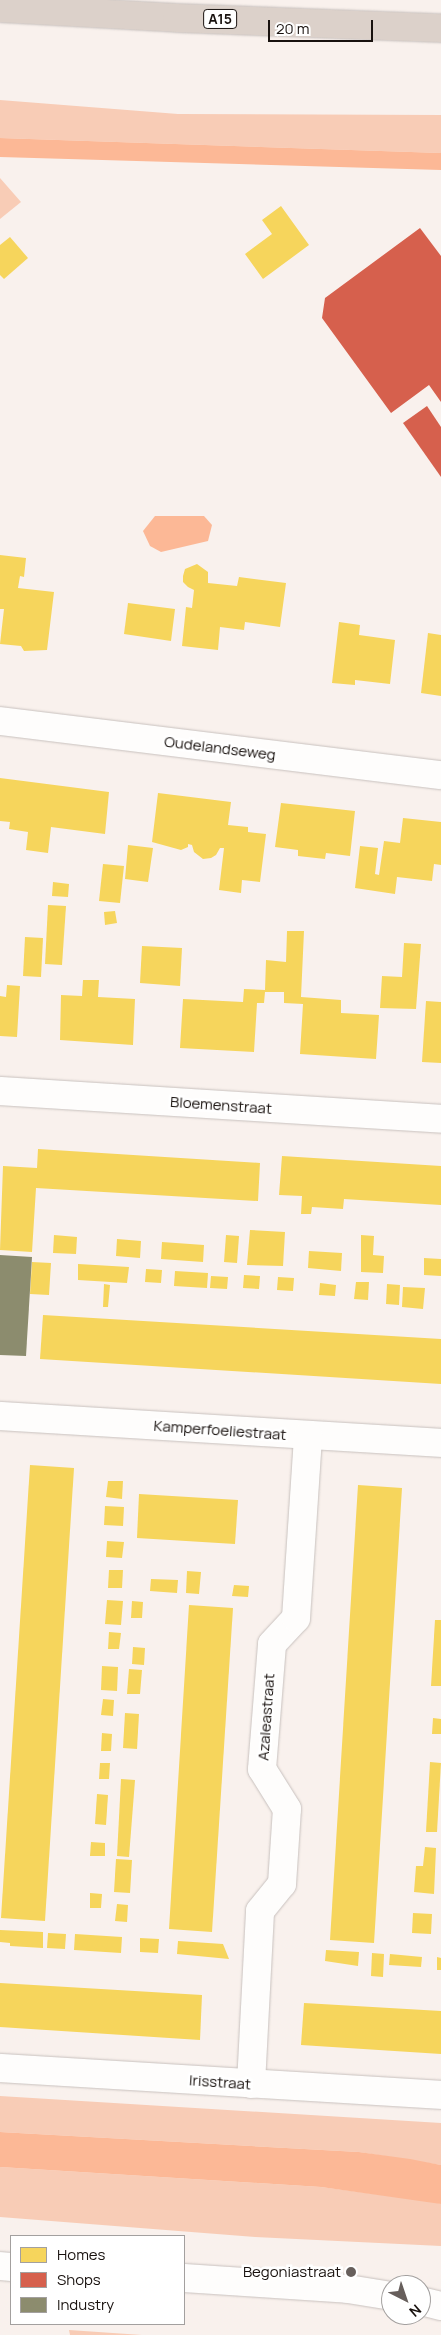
<!DOCTYPE html>
<html>
<head>
<meta charset="utf-8">
<style>
	body { margin:0 }
	#map { position:relative; width:441px; height:2335px; overflow:hidden; background:#f9f1ed; font-family:Manrope,sans-serif }
	div>[style] { position:absolute }
	.green>* { inset:0; background:#f8ccb6 }
	.water>* { inset:0; background:#fcb896 }
	.homes>* { inset:0; background:#f6d55c }
	.shops>* { inset:0; background:#d6604d }
	.industry>* { inset:0; background:#8c8c6e }
	.roads { filter:drop-shadow(0 0 1px #c8c1be) drop-shadow(0 0 1px #c8c1be) }
	.minor>* { height:28px; margin:-14px; padding:0 14px; transform-origin:14px; border-radius:14px; background:#fefdfc }
	.highway>* { height:28px; margin:-14px; padding:0 14px; transform-origin:14px; border-radius:14px; background:#dcd1ca }
	.dots>* { width:14px; height:14px; translate:-50% -50%; box-sizing:border-box; border:2px solid #fff; border-radius:50% }
	span { translate:-50% -50%; white-space:nowrap; text-align:center; line-height:1.15; -webkit-text-stroke:5px #fff; paint-order:stroke }
	.shield-label span { padding:1px 4px; background:#fff; border:1px solid; border-radius:4px; -webkit-text-stroke-width:0 }
	.shield-label { font-size:14px; color:#18110e; font-weight:700 }
	.street-label { font-size:15px; color:#18110e }
	.poi-label { font-size:15px; color:#18110e }
	.right { translate:-100% -50%; text-align:right }
	.legend { position:absolute; left:10px; top:2235px; width:175px; height:90px; box-sizing:border-box; background:#fff; border:1px solid #a3a09f; margin:0; padding:6px 9px; list-style:none; font-size:15px; color:#18110e }
	.legend li { display:flex; align-items:center; gap:10px; height:25px }
	.legend b { width:25px; border:1px solid #a3a09f }
	.north { position:absolute; left:381px; top:2275px; width:50px; height:50px; box-sizing:border-box; background:#fff; border:1px solid #a3a09f; border-radius:50%; rotate:139deg; font-size:14px; font-weight:700; line-height:20px; text-align:center; color:#18110e }
	.north::after { content:''; display:block; margin:auto; width:18px; height:22px; background:#675f5c; clip-path:polygon(50% 0,100% 100%,50% 72%,0 100%) }
	.scale { position:absolute; left:268px; top:20px; width:105px; height:22px; box-sizing:border-box; border:2px solid #18110e; border-top:0; padding-left:6px; font-size:15px; line-height:18px; white-space:nowrap; color:#18110e; -webkit-text-stroke:4px #fff; paint-order:stroke }
</style>
</head>
<body>
<div id="map">
	<div class="green">
		<div style="clip-path:polygon(0 100px,178px 114px,441px 115px,441px 153px,0 138px)"></div>
		<div style="clip-path:polygon(0 178px,21px 202px,0 219px)"></div>
		<div style="clip-path:polygon(0 2096px,441px 2123px,441px 2165px,359px 2152px,0 2132px)"></div>
		<div style="clip-path:polygon(0 2167px,321px 2187px,435px 2202px,441px 2204px,441px 2246px,255px 2237px,0 2217px)"></div>
		<div style="clip-path:polygon(69px 2330px,142px 2335px,70px 2335px)"></div>
	</div>
	<div class="water">
		<div style="clip-path:polygon(0 138px,441px 153px,441px 170px,0 157px)"></div>
		<div style="clip-path:polygon(155px 516px,204px 516px,212px 525px,208px 541px,161px 552px,150px 546px,143px 531px)"></div>
		<div style="clip-path:polygon(0 2132px,359px 2152px,410px 2159px,441px 2165px,441px 2204px,321px 2187px,0 2167px)"></div>
	</div>
	<div class="homes">
		<div style="clip-path:polygon(281px 206px,309px 245px,263px 279px,245px 254px,272px 234px,262px 220px)"></div>
		<div style="clip-path:polygon(10px 237px,28px 258px,4px 279px,0 275px,0 245px)"></div>
		<div style="clip-path:polygon(0 555px,26px 558px,24px 577px,20px 576px,18px 588px,54px 592px,47px 650px,24px 651px,21px 646px,0 644px,4px 609px,0 609px)"></div>
		<div style="clip-path:polygon(197px 564px,208px 572px,208px 583px,237px 586px,239px 577px,286px 583px,280px 627px,245px 622px,244px 630px,220px 627px,218px 650px,182px 646px,186px 607px,192px 608px,194px 590px,188px 587px,183px 582px,183px 576px,185px 569px)"></div>
		<div style="clip-path:polygon(128px 603px,175px 609px,171px 641px,124px 634px)"></div>
		<div style="clip-path:polygon(339px 622px,360px 625px,359px 635px,395px 640px,390px 684px,355px 680px,355px 685px,332px 683px)"></div>
		<div style="clip-path:polygon(428px 633px,441px 635px,441px 696px,421px 693px)"></div>
		<div style="clip-path:polygon(0 778px,109px 792px,105px 834px,51px 827px,48px 853px,26px 850px,28px 832px,9px 829px,10px 822px,0 821px)"></div>
		<div style="clip-path:polygon(158px 793px,231px 802px,228px 825px,248px 827px,248px 832px,266px 834px,260px 882px,242px 880px,241px 893px,219px 890px,224px 848px,220px 848px,216px 855px,211px 858px,203px 859px,194px 852px,192px 845px,188px 844px,188px 847px,181px 850px,152px 842px)"></div>
		<div style="clip-path:polygon(281px 803px,355px 811px,350px 856px,326px 853px,325px 859px,298px 856px,298px 850px,275px 847px)"></div>
		<div style="clip-path:polygon(403px 818px,441px 822px,441px 865px,434px 864px,432px 881px,397px 877px,395px 894px,355px 888px,360px 846px,378px 848px,375px 874px,379px 875px,384px 841px,400px 843px)"></div>
		<div style="clip-path:polygon(128px 845px,153px 848px,148px 882px,125px 879px)"></div>
		<div style="clip-path:polygon(103px 864px,124px 866px,120px 903px,99px 901px)"></div>
		<div style="clip-path:polygon(53px 882px,69px 884px,68px 897px,52px 896px)"></div>
		<div style="clip-path:polygon(48px 905px,66px 906px,62px 965px,45px 964px)"></div>
		<div style="clip-path:polygon(115px 911px,117px 923px,105px 925px,104px 912px)"></div>
		<div style="clip-path:polygon(287px 931px,304px 931px,301px 997px,341px 1000px,341px 1013px,379px 1015px,376px 1059px,300px 1054px,303px 1004px,284px 1003px,284px 992px,265px 992px,264px 1003px,257px 1003px,254px 1052px,180px 1048px,183px 999px,243px 1002px,244px 989px,265px 990px,266px 960px,286px 962px)"></div>
		<div style="clip-path:polygon(25px 937px,43px 938px,41px 977px,23px 976px)"></div>
		<div style="clip-path:polygon(404px 943px,421px 944px,416px 1009px,380px 1008px,382px 976px,402px 977px)"></div>
		<div style="clip-path:polygon(142px 946px,182px 948px,180px 986px,140px 983px)"></div>
		<div style="clip-path:polygon(83px 980px,99px 980px,98px 997px,135px 999px,133px 1045px,60px 1040px,61px 995px,82px 996px)"></div>
		<div style="clip-path:polygon(7px 985px,20px 986px,17px 1037px,0 1036px,0 996px,6px 997px)"></div>
		<div style="clip-path:polygon(426px 1001px,441px 1002px,441px 1063px,422px 1062px)"></div>
		<div style="clip-path:polygon(38px 1149px,260px 1163px,258px 1201px,36px 1188px,32px 1252px,0 1250px,3px 1166px,37px 1168px)"></div>
		<div style="clip-path:polygon(282px 1156px,441px 1166px,441px 1205px,344px 1199px,343px 1209px,312px 1207px,311px 1214px,301px 1214px,302px 1196px,279px 1195px)"></div>
		<div style="clip-path:polygon(250px 1230px,285px 1232px,283px 1266px,247px 1265px)"></div>
		<div style="clip-path:polygon(54px 1235px,77px 1237px,76px 1254px,53px 1253px)"></div>
		<div style="clip-path:polygon(226px 1235px,239px 1236px,237px 1263px,224px 1262px)"></div>
		<div style="clip-path:polygon(361px 1235px,374px 1236px,373px 1255px,384px 1256px,383px 1273px,361px 1272px)"></div>
		<div style="clip-path:polygon(117px 1239px,141px 1241px,140px 1258px,116px 1256px)"></div>
		<div style="clip-path:polygon(162px 1242px,204px 1245px,203px 1262px,161px 1259px)"></div>
		<div style="clip-path:polygon(309px 1251px,342px 1253px,341px 1271px,308px 1268px)"></div>
		<div style="clip-path:polygon(424px 1258px,441px 1259px,441px 1276px,424px 1275px)"></div>
		<div style="clip-path:polygon(32px 1262px,51px 1263px,49px 1295px,30px 1294px)"></div>
		<div style="clip-path:polygon(78px 1264px,129px 1267px,127px 1283px,78px 1280px)"></div>
		<div style="clip-path:polygon(146px 1269px,162px 1270px,161px 1283px,145px 1282px)"></div>
		<div style="clip-path:polygon(175px 1271px,208px 1273px,207px 1288px,174px 1286px)"></div>
		<div style="clip-path:polygon(244px 1275px,260px 1276px,259px 1289px,243px 1288px)"></div>
		<div style="clip-path:polygon(211px 1276px,228px 1277px,227px 1289px,210px 1288px)"></div>
		<div style="clip-path:polygon(278px 1277px,294px 1278px,293px 1291px,277px 1290px)"></div>
		<div style="clip-path:polygon(356px 1282px,369px 1282px,368px 1300px,354px 1299px)"></div>
		<div style="clip-path:polygon(320px 1283px,336px 1285px,335px 1296px,319px 1295px)"></div>
		<div style="clip-path:polygon(104px 1284px,110px 1285px,108px 1307px,103px 1307px)"></div>
		<div style="clip-path:polygon(387px 1284px,400px 1285px,399px 1305px,386px 1304px)"></div>
		<div style="clip-path:polygon(403px 1287px,425px 1288px,423px 1309px,402px 1307px)"></div>
		<div style="clip-path:polygon(43px 1315px,441px 1339px,441px 1384px,40px 1359px)"></div>
		<div style="clip-path:polygon(30px 1465px,74px 1468px,45px 1921px,1px 1918px)"></div>
		<div style="clip-path:polygon(108px 1481px,123px 1481px,122px 1499px,106px 1497px)"></div>
		<div style="clip-path:polygon(358px 1485px,402px 1488px,374px 1943px,330px 1940px)"></div>
		<div style="clip-path:polygon(139px 1494px,238px 1500px,235px 1544px,137px 1538px)"></div>
		<div style="clip-path:polygon(105px 1506px,124px 1507px,123px 1526px,104px 1525px)"></div>
		<div style="clip-path:polygon(107px 1541px,124px 1542px,122px 1558px,106px 1557px)"></div>
		<div style="clip-path:polygon(109px 1570px,123px 1570px,122px 1588px,108px 1588px)"></div>
		<div style="clip-path:polygon(187px 1571px,201px 1572px,199px 1594px,186px 1593px)"></div>
		<div style="clip-path:polygon(151px 1579px,178px 1580px,177px 1593px,150px 1591px)"></div>
		<div style="clip-path:polygon(234px 1585px,249px 1586px,248px 1597px,232px 1596px)"></div>
		<div style="clip-path:polygon(107px 1600px,123px 1601px,121px 1625px,105px 1624px)"></div>
		<div style="clip-path:polygon(132px 1601px,143px 1602px,142px 1618px,131px 1618px)"></div>
		<div style="clip-path:polygon(189px 1605px,233px 1608px,212px 1932px,169px 1929px)"></div>
		<div style="clip-path:polygon(435px 1620px,441px 1620px,441px 1686px,431px 1686px)"></div>
		<div style="clip-path:polygon(109px 1632px,121px 1633px,119px 1649px,108px 1649px)"></div>
		<div style="clip-path:polygon(133px 1647px,145px 1648px,144px 1665px,132px 1664px)"></div>
		<div style="clip-path:polygon(102px 1666px,118px 1667px,117px 1691px,101px 1690px)"></div>
		<div style="clip-path:polygon(129px 1669px,142px 1670px,140px 1694px,127px 1694px)"></div>
		<div style="clip-path:polygon(103px 1699px,114px 1700px,113px 1716px,101px 1715px)"></div>
		<div style="clip-path:polygon(125px 1713px,139px 1714px,137px 1749px,123px 1748px)"></div>
		<div style="clip-path:polygon(433px 1718px,441px 1719px,441px 1734px,432px 1734px)"></div>
		<div style="clip-path:polygon(102px 1733px,112px 1734px,111px 1751px,101px 1751px)"></div>
		<div style="clip-path:polygon(430px 1762px,441px 1763px,437px 1832px,426px 1832px)"></div>
		<div style="clip-path:polygon(100px 1763px,110px 1763px,109px 1779px,99px 1779px)"></div>
		<div style="clip-path:polygon(121px 1779px,135px 1780px,129px 1857px,117px 1856px)"></div>
		<div style="clip-path:polygon(97px 1794px,108px 1795px,106px 1825px,95px 1824px)"></div>
		<div style="clip-path:polygon(91px 1842px,105px 1843px,105px 1856px,90px 1856px)"></div>
		<div style="clip-path:polygon(425px 1847px,436px 1848px,434px 1894px,414px 1892px,416px 1866px,423px 1866px)"></div>
		<div style="clip-path:polygon(116px 1859px,132px 1860px,130px 1893px,114px 1892px)"></div>
		<div style="clip-path:polygon(90px 1893px,102px 1894px,101px 1908px,90px 1908px)"></div>
		<div style="clip-path:polygon(117px 1904px,128px 1905px,127px 1922px,115px 1921px)"></div>
		<div style="clip-path:polygon(413px 1913px,432px 1914px,431px 1934px,412px 1933px)"></div>
		<div style="clip-path:polygon(0 1930px,43px 1932px,43px 1948px,10px 1946px,10px 1943px,0 1942px)"></div>
		<div style="clip-path:polygon(48px 1933px,66px 1934px,65px 1949px,47px 1948px)"></div>
		<div style="clip-path:polygon(75px 1934px,122px 1937px,121px 1953px,74px 1950px)"></div>
		<div style="clip-path:polygon(140px 1938px,159px 1939px,158px 1953px,140px 1952px)"></div>
		<div style="clip-path:polygon(178px 1941px,223px 1944px,229px 1959px,177px 1954px)"></div>
		<div style="clip-path:polygon(326px 1950px,359px 1952px,358px 1966px,325px 1961px)"></div>
		<div style="clip-path:polygon(372px 1953px,384px 1954px,383px 1977px,371px 1976px)"></div>
		<div style="clip-path:polygon(390px 1954px,422px 1957px,421px 1967px,389px 1965px)"></div>
		<div style="clip-path:polygon(437px 1957px,441px 1958px,441px 1970px,437px 1970px)"></div>
		<div style="clip-path:polygon(0 1983px,202px 1995px,200px 2040px,0 2027px)"></div>
		<div style="clip-path:polygon(304px 2003px,441px 2011px,441px 2054px,301px 2045px)"></div>
	</div>
	<div class="shops">
		<div style="clip-path:polygon(420px 228px,441px 256px,441px 402px,429px 385px,391px 413px,322px 318px,325px 298px)"></div>
		<div style="clip-path:polygon(427px 406px,441px 427px,441px 477px,403px 423px)"></div>
	</div>
	<div class="industry">
		<div style="clip-path:polygon(0 1255px,32px 1257px,26px 1356px,0 1355px)"></div>
	</div>
	<div class="roads">
		<div class="minor">
			<div style="left:0;top:721px;width:444px;rotate:7deg"></div>
			<div style="left:0;top:1091px;width:442px;rotate:3.6deg"></div>
			<div style="left:0;top:1416px;width:442px;rotate:3.5deg"></div>
			<div style="left:0;top:2068px;width:442px;rotate:3.5deg"></div>
			<div style="left:251px;top:2084px;width:173px;rotate:-87deg"></div>
			<div style="left:260px;top:1911px;width:35px;rotate:-51deg"></div>
			<div style="left:282px;top:1884px;width:75px;rotate:-86.2deg"></div>
			<div style="left:287px;top:1809px;width:47px;rotate:-122deg"></div>
			<div style="left:262px;top:1769px;width:125px;rotate:-85.4deg"></div>
			<div style="left:272px;top:1644px;width:35px;rotate:-47deg"></div>
			<div style="left:296px;top:1618px;width:183px;rotate:-86.2deg"></div>
			<div style="left:0;top:2266px;width:11px;rotate:5deg"></div>
			<div style="left:184px;top:2278px;width:164px;rotate:3.8deg"></div>
			<div style="left:348px;top:2289px;width:44px;rotate:9.2deg"></div>
			<div style="left:421px;top:2301px;width:21px;rotate:14deg"></div>
		</div>
		<div class="highway">
			<div style="left:0;top:8px;width:177px;rotate:3.2deg"></div>
			<div style="left:177px;top:18px;width:264px;rotate:2.2deg"></div>
		</div>
	</div>
	<div class="dots">
		<div style="left:351px;top:2272px;background:#675f5c"></div>
	</div>
	<div class="shield-label">
		<span style="left:220px;top:19px">A15</span>
	</div>
	<div class="street-label">
		<span style="left:220px;top:748px;rotate:7deg">Oudelandseweg</span>
		<span style="left:221px;top:1105px;rotate:4deg">Bloemenstraat</span>
		<span style="left:220px;top:1430px;rotate:4deg">Kamperfoeliestraat</span>
		<span style="left:266px;top:1717px;rotate:-86deg">Azaleastraat</span>
		<span style="left:220px;top:2082px;rotate:4deg">Irisstraat</span>
	</div>
	<div class="poi-label">
		<span class="right" style="left:341px;top:2272px">Begoniastraat</span>
	</div>
	<ul class="legend">
	<li><b style="height:14px;background:#f6d55c"></b>Homes</li>
	<li><b style="height:14px;background:#d6604d"></b>Shops</li>
	<li><b style="height:14px;background:#8c8c6e"></b>Industry</li>
	</ul>
	<div class="north">N</div>
	<div class="scale">20 m</div>
</div>
</body>
</html>
